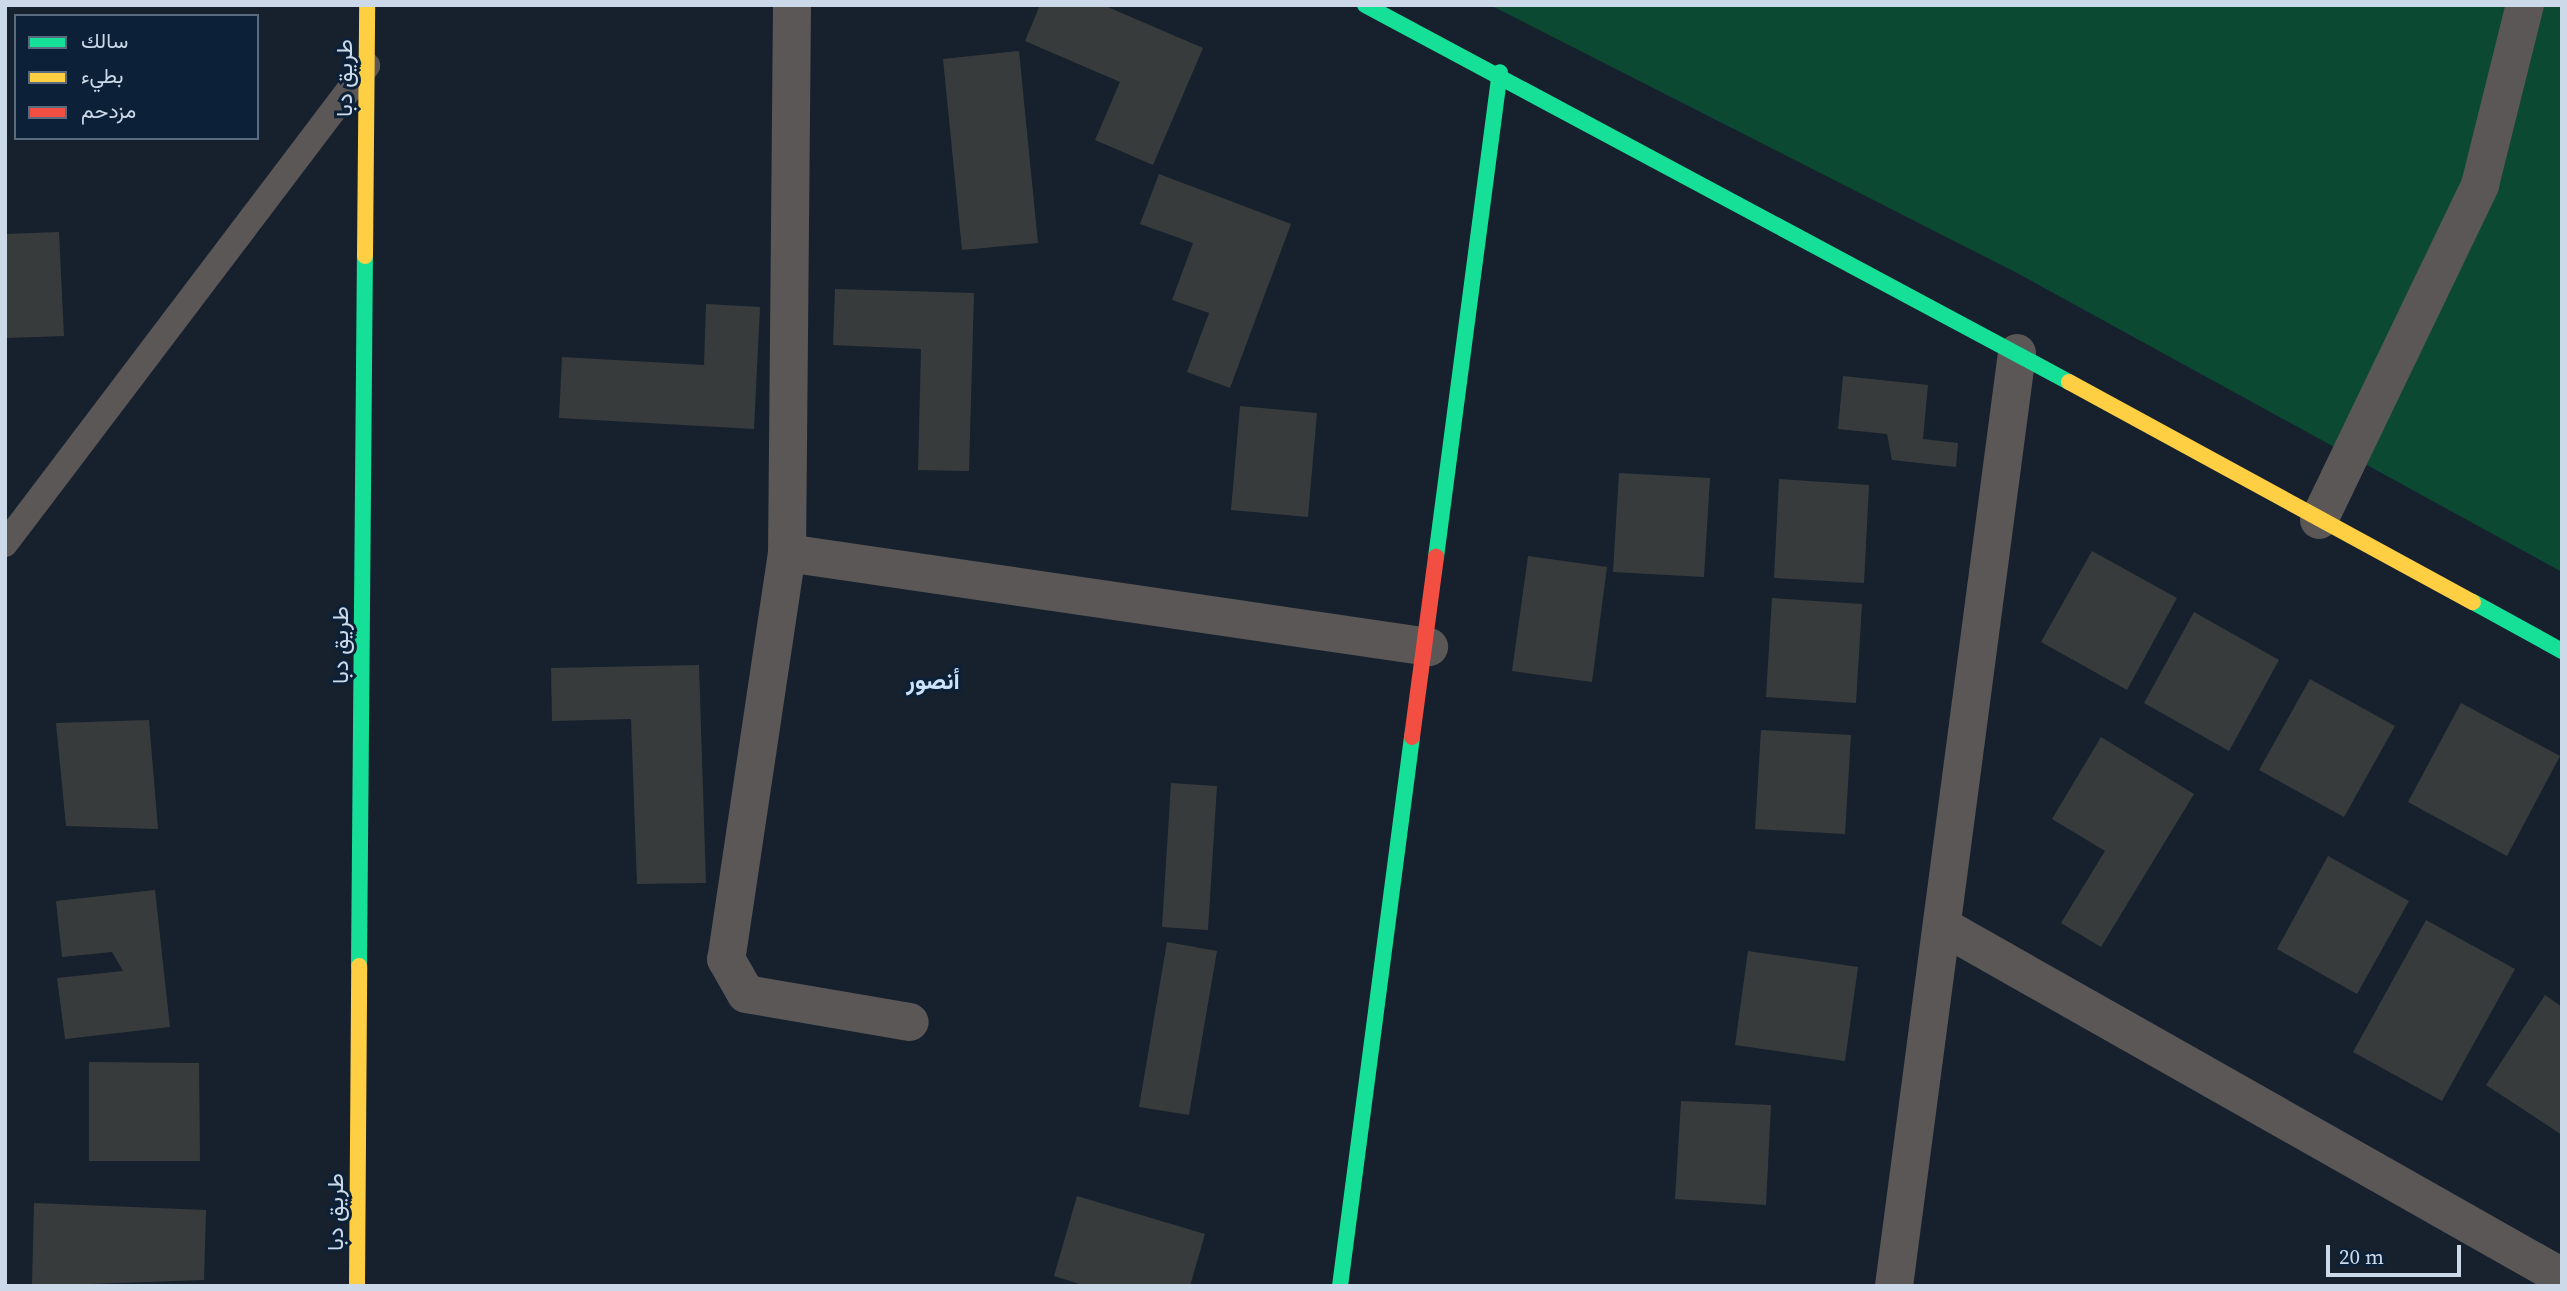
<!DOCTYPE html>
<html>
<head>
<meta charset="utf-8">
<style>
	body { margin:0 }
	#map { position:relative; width:2567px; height:1291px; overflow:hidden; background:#16212d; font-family:"Source Serif 4",Vazirmatn,serif }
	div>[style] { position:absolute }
	.green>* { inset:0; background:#0b4932 }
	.building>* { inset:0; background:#383b3c }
	.lane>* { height:26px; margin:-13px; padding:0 13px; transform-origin:13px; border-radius:13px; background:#5a5756 }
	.street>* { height:38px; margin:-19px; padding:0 19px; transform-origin:19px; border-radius:19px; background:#5a5756 }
	.fast>* { height:16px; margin:-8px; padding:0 8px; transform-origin:8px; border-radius:8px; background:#16e098 }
	.slow>* { height:16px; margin:-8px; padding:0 8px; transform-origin:8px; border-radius:8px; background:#ffcf43 }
	.jam>* { height:16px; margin:-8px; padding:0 8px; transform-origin:8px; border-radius:8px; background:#f24e42 }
	span { translate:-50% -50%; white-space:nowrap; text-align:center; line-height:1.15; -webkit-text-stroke:6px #0c2137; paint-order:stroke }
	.street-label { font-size:23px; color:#ccd9e8 }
	.neighbourhood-label { font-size:24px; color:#cde3fa; font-weight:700 }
	.frame { position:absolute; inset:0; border:7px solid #ccd9e8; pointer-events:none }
	.legend { position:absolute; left:14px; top:14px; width:245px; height:126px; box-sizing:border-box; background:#0c2137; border:2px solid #596b7e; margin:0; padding:9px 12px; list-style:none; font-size:21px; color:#ccd9e8 }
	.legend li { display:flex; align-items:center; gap:14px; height:35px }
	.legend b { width:35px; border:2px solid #596b7e }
	.scale { position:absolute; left:2326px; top:1245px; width:135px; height:32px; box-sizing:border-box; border:4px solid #ccd9e8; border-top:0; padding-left:9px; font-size:21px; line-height:24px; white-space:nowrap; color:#ccd9e8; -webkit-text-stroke:5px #0c2137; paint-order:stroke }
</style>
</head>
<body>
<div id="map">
	<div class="green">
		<div style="clip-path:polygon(1490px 5px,2562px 5px,2562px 572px,2017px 273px)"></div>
	</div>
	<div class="building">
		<div style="clip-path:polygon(1040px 5px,1103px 5px,1203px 48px,1153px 165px,1095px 140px,1120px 82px,1025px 41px)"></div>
		<div style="clip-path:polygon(1019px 51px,1038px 243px,962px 250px,943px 59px)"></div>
		<div style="clip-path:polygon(1159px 174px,1291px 224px,1230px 388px,1187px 372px,1209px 313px,1172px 300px,1193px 243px,1140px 224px)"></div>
		<div style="clip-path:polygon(59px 232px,64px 336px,5px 338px,5px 234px)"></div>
		<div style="clip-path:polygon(835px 289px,974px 293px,969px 471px,918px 470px,921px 349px,833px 345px)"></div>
		<div style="clip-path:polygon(706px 304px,760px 307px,754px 429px,559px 418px,562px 357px,704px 365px)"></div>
		<div style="clip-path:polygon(1843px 376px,1928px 385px,1923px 439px,1958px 443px,1956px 467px,1892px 460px,1887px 434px,1838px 429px)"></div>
		<div style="clip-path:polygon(1240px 406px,1317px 413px,1308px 517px,1231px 510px)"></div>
		<div style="clip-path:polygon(1619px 473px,1710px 478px,1704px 577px,1613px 572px)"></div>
		<div style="clip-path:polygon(1779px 479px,1869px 485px,1864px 583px,1774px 578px)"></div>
		<div style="clip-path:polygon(2092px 551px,2177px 598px,2127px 690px,2041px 642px)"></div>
		<div style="clip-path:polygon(1528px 556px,1607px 567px,1592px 682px,1512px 671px)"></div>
		<div style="clip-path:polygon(1772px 598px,1862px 604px,1856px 703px,1766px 697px)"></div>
		<div style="clip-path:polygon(2194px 612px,2279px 660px,2229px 751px,2144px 703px)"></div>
		<div style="clip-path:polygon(699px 665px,706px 883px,637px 884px,631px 719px,552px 721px,551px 668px)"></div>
		<div style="clip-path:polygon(2310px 679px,2395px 726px,2344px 817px,2259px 770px)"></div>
		<div style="clip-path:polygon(2461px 703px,2560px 756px,2507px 856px,2408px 802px)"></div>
		<div style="clip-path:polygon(149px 720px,158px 829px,66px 826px,56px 723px)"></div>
		<div style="clip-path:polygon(1761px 730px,1851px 735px,1845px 834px,1755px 829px)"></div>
		<div style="clip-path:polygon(2101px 737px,2194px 794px,2101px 947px,2061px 923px,2105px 851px,2052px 819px)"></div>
		<div style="clip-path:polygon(1171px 783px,1217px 786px,1208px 930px,1162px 927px)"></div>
		<div style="clip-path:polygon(2328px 856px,2409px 901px,2357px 994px,2277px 949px)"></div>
		<div style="clip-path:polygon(155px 890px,170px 1027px,65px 1039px,57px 978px,123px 971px,112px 952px,62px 957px,56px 901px)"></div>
		<div style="clip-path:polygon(2426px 920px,2515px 969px,2442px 1101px,2353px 1052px)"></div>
		<div style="clip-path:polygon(1167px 942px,1217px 951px,1189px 1115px,1139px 1107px)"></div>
		<div style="clip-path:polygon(1748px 951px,1858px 967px,1845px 1061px,1735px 1045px)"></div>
		<div style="clip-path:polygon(2545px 995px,2562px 1007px,2562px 1135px,2486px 1085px)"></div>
		<div style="clip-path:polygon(89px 1062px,199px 1063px,200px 1161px,89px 1161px)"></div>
		<div style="clip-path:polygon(1681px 1101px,1771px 1105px,1766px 1205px,1675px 1199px)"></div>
		<div style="clip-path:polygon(1077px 1196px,1205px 1234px,1190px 1286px,1086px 1286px,1054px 1276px)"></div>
		<div style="clip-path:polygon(34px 1203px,206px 1210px,204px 1280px,32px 1286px)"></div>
	</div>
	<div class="lane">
		<div style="left:5px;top:544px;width:600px;rotate:-52.86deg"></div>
	</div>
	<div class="street">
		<div style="left:792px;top:5px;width:548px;rotate:90.52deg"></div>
		<div style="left:787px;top:553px;width:649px;rotate:8.33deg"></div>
		<div style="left:2319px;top:520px;width:372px;rotate:-64.3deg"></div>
		<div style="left:2480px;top:185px;width:186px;rotate:-76deg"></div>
		<div style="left:787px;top:553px;width:411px;rotate:98.5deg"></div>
		<div style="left:726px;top:959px;width:40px;rotate:60.3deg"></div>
		<div style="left:746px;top:994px;width:166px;rotate:9.7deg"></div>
		<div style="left:1942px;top:926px;width:712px;rotate:29.52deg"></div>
		<div style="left:1894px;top:1286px;width:941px;rotate:-82.49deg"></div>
	</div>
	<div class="fast">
		<div style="left:1365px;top:5px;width:799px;rotate:28.17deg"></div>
		<div style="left:1436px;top:557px;width:489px;rotate:-82.5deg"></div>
		<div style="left:2473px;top:602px;width:102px;rotate:28.8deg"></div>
		<div style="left:359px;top:966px;width:710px;rotate:-89.52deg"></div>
		<div style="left:1340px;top:1286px;width:554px;rotate:-82.53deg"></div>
	</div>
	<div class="slow">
		<div style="left:365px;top:256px;width:251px;rotate:-89.5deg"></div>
		<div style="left:2069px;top:382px;width:460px;rotate:28.6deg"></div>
		<div style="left:357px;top:1286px;width:320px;rotate:-89.6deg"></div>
	</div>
	<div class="jam">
		<div style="left:1412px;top:737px;width:182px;rotate:-82.4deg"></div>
	</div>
	<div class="street-label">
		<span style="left:344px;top:78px;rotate:-90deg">طريق دبا</span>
		<span style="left:340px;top:645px;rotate:-90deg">طريق دبا</span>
		<span style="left:335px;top:1212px;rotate:-90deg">طريق دبا</span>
	</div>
	<div class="neighbourhood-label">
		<span style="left:933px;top:681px">أنصور</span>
	</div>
	<div class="frame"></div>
	<ul class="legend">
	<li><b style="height:9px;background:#16e098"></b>سالك</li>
	<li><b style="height:9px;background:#ffcf43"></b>بطيء</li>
	<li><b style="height:9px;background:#f24e42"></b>مزدحم</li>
	</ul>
	<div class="scale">20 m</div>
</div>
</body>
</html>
